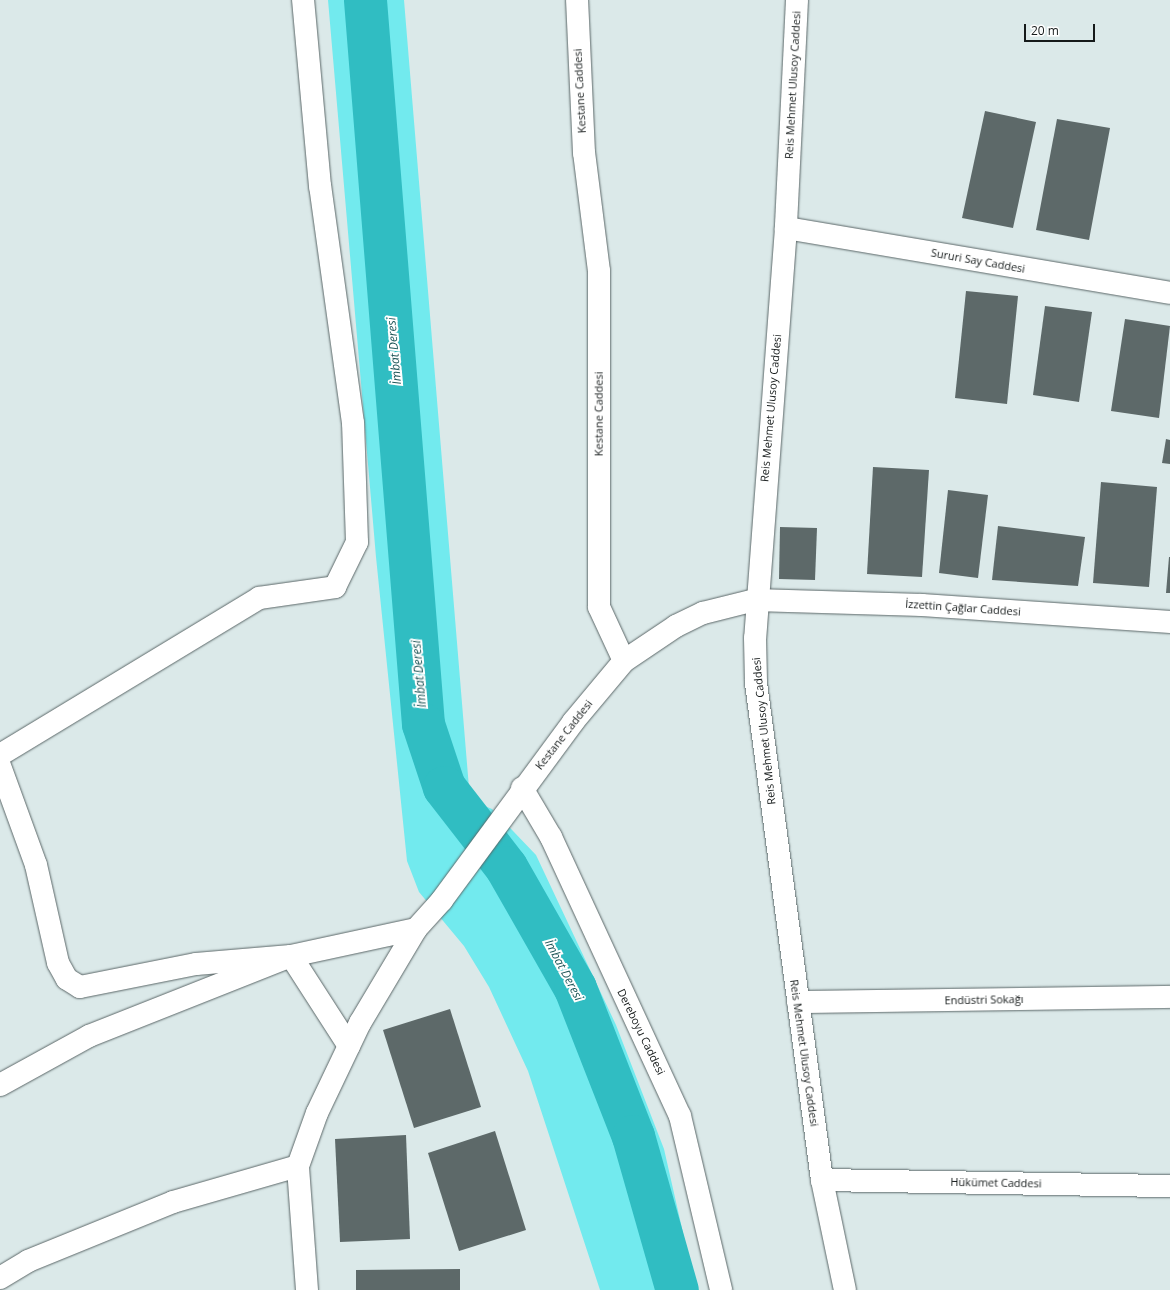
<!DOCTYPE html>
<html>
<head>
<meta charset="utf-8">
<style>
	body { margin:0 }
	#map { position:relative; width:1170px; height:1290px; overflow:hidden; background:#dbe9e9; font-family:"Open Sans",sans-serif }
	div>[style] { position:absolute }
	.green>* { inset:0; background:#72eaee }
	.river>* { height:43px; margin:-21.5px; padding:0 21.5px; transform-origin:21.5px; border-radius:21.5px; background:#30bdc2 }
	.building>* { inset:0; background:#5d6969 }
	.roads { filter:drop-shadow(0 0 1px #5b6768) drop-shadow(0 0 1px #5b6768) }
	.minor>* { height:22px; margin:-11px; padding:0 11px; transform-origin:11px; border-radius:11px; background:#fff }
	span { translate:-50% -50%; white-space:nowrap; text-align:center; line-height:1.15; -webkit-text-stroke:4px #fff; paint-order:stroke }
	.street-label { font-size:11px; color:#151a1a }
	.water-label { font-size:12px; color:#1d5557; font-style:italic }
	.scale { position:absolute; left:1024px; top:24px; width:71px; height:18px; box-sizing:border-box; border:2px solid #151a1a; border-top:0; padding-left:5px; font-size:12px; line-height:14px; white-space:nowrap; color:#151a1a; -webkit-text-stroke:3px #fff; paint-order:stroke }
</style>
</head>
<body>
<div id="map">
	<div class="green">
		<div style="clip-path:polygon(328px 0,404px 0,470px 800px,492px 809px,536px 855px,616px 1025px,664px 1149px,696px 1290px,600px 1290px,528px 1071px,489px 987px,464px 946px,419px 892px,407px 861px,376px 557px)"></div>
	</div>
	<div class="river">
		<div style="left:365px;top:0;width:726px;rotate:85.42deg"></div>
		<div style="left:423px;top:724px;width:66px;rotate:71.6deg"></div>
		<div style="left:444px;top:787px;width:101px;rotate:52.2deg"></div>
		<div style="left:506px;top:867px;width:139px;rotate:60.3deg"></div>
		<div style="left:575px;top:988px;width:159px;rotate:68.6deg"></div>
		<div style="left:633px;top:1136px;width:160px;rotate:74.1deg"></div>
	</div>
	<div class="building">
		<div style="clip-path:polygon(985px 111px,1036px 122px,1013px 228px,962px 218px)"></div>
		<div style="clip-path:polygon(1057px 119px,1110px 128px,1089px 240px,1036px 230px)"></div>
		<div style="clip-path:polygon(966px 291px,1018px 296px,1007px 404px,955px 398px)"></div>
		<div style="clip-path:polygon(1045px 306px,1092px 312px,1079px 402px,1033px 395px)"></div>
		<div style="clip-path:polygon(1125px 319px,1170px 326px,1159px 418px,1111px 411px)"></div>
		<div style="clip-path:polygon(1166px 439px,1170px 440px,1170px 464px,1162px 463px)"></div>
		<div style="clip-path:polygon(873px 467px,929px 470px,922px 577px,867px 574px)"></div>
		<div style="clip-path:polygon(1101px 482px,1157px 487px,1149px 587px,1093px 583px)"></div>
		<div style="clip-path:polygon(948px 490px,988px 495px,978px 578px,939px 573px)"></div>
		<div style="clip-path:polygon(998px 526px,1085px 537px,1078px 586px,992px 580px)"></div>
		<div style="clip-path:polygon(780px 527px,817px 528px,815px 580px,779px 579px)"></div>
		<div style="clip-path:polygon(1169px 557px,1170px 557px,1170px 593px,1166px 593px)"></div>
		<div style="clip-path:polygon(450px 1009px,481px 1107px,414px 1128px,383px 1030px)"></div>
		<div style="clip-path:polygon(495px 1131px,526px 1230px,459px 1251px,428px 1153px)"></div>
		<div style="clip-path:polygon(406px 1135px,410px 1239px,340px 1242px,335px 1139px)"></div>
		<div style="clip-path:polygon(460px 1269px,460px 1290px,356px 1290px,356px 1270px)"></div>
	</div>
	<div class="roads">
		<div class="minor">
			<div style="left:797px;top:0;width:228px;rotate:92.8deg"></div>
			<div style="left:786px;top:228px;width:411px;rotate:94.3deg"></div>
			<div style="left:755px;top:638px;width:45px;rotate:88.7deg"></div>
			<div style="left:756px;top:683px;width:501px;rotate:82.44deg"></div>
			<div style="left:822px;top:1180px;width:112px;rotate:78.2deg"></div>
			<div style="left:786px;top:228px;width:389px;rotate:9.6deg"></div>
			<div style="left:624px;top:661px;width:63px;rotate:-33.9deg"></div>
			<div style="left:676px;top:626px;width:30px;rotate:-26deg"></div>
			<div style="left:703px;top:613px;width:54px;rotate:-14deg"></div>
			<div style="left:755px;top:600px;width:167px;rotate:1.7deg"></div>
			<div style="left:922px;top:605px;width:249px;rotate:3.9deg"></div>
			<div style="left:0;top:755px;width:303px;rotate:-31.2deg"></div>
			<div style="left:259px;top:598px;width:77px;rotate:-8.2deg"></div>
			<div style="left:335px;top:587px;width:50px;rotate:-63.9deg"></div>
			<div style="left:357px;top:542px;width:119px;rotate:-91.9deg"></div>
			<div style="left:353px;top:423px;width:239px;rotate:-97.9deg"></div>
			<div style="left:320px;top:186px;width:187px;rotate:-95.2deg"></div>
			<div style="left:0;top:766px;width:105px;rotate:70deg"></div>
			<div style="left:36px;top:865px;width:100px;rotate:77.3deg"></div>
			<div style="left:58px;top:963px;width:18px;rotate:61deg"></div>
			<div style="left:67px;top:979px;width:15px;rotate:32deg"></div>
			<div style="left:80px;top:987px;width:118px;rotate:-11.2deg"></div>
			<div style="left:196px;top:964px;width:95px;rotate:-4.8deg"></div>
			<div style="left:291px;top:956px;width:107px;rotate:57.2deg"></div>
			<div style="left:522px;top:788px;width:57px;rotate:59.4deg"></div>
			<div style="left:551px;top:837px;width:307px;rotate:65.2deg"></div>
			<div style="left:680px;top:1116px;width:179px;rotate:76.7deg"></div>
			<div style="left:798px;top:1002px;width:372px;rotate:-0.8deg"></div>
			<div style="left:0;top:1085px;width:102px;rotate:-28.8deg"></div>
			<div style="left:89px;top:1036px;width:217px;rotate:-21.6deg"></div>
			<div style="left:291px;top:956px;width:128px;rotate:-12.2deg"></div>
			<div style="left:822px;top:1180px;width:348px;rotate:1deg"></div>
			<div style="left:0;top:1278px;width:33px;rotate:-31deg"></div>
			<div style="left:28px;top:1261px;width:157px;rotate:-22.1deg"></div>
			<div style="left:173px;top:1202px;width:130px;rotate:-16.1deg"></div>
			<div style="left:307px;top:1290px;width:124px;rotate:-94.2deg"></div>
			<div style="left:298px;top:1166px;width:56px;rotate:-70.3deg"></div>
			<div style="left:317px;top:1113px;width:100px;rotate:-64.5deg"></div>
			<div style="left:360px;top:1023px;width:109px;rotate:-59.2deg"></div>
			<div style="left:416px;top:929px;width:39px;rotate:-48deg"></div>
			<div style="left:442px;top:900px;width:221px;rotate:-53.6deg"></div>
			<div style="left:573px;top:722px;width:80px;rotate:-50.1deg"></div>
			<div style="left:624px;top:661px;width:60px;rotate:-114.8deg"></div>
			<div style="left:599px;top:607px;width:336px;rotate:-90deg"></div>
			<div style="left:599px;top:271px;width:119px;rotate:-97.2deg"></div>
			<div style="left:584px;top:153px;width:153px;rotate:-92.6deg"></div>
		</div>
	</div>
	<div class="street-label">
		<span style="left:793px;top:85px;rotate:-87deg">Reis Mehmet Ulusoy Caddesi</span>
		<span style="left:580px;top:91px;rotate:-93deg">Kestane Caddesi</span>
		<span style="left:978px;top:261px;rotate:10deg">Sururi Say Caddesi</span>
		<span style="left:771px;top:408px;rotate:-85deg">Reis Mehmet Ulusoy Caddesi</span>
		<span style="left:599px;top:414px;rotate:-90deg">Kestane Caddesi</span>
		<span style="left:963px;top:608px;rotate:4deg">İzzettin Çağlar Caddesi</span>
		<span style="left:764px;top:731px;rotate:-96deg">Reis Mehmet Ulusoy Caddesi</span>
		<span style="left:564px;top:735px;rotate:-52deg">Kestane Caddesi</span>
		<span style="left:984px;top:1000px;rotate:-1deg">Endüstri Sokağı</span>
		<span style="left:641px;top:1032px;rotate:64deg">Dereboyu Caddesi</span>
		<span style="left:804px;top:1053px;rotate:82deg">Reis Mehmet Ulusoy Caddesi</span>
		<span style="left:996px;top:1183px;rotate:1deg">Hükümet Caddesi</span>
	</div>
	<div class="water-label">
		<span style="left:394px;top:351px;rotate:-95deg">İmbat Deresi</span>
		<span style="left:419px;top:674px;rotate:-95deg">İmbat Deresi</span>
		<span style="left:564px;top:970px;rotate:62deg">İmbat Deresi</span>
	</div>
	<div class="scale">20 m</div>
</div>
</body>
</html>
